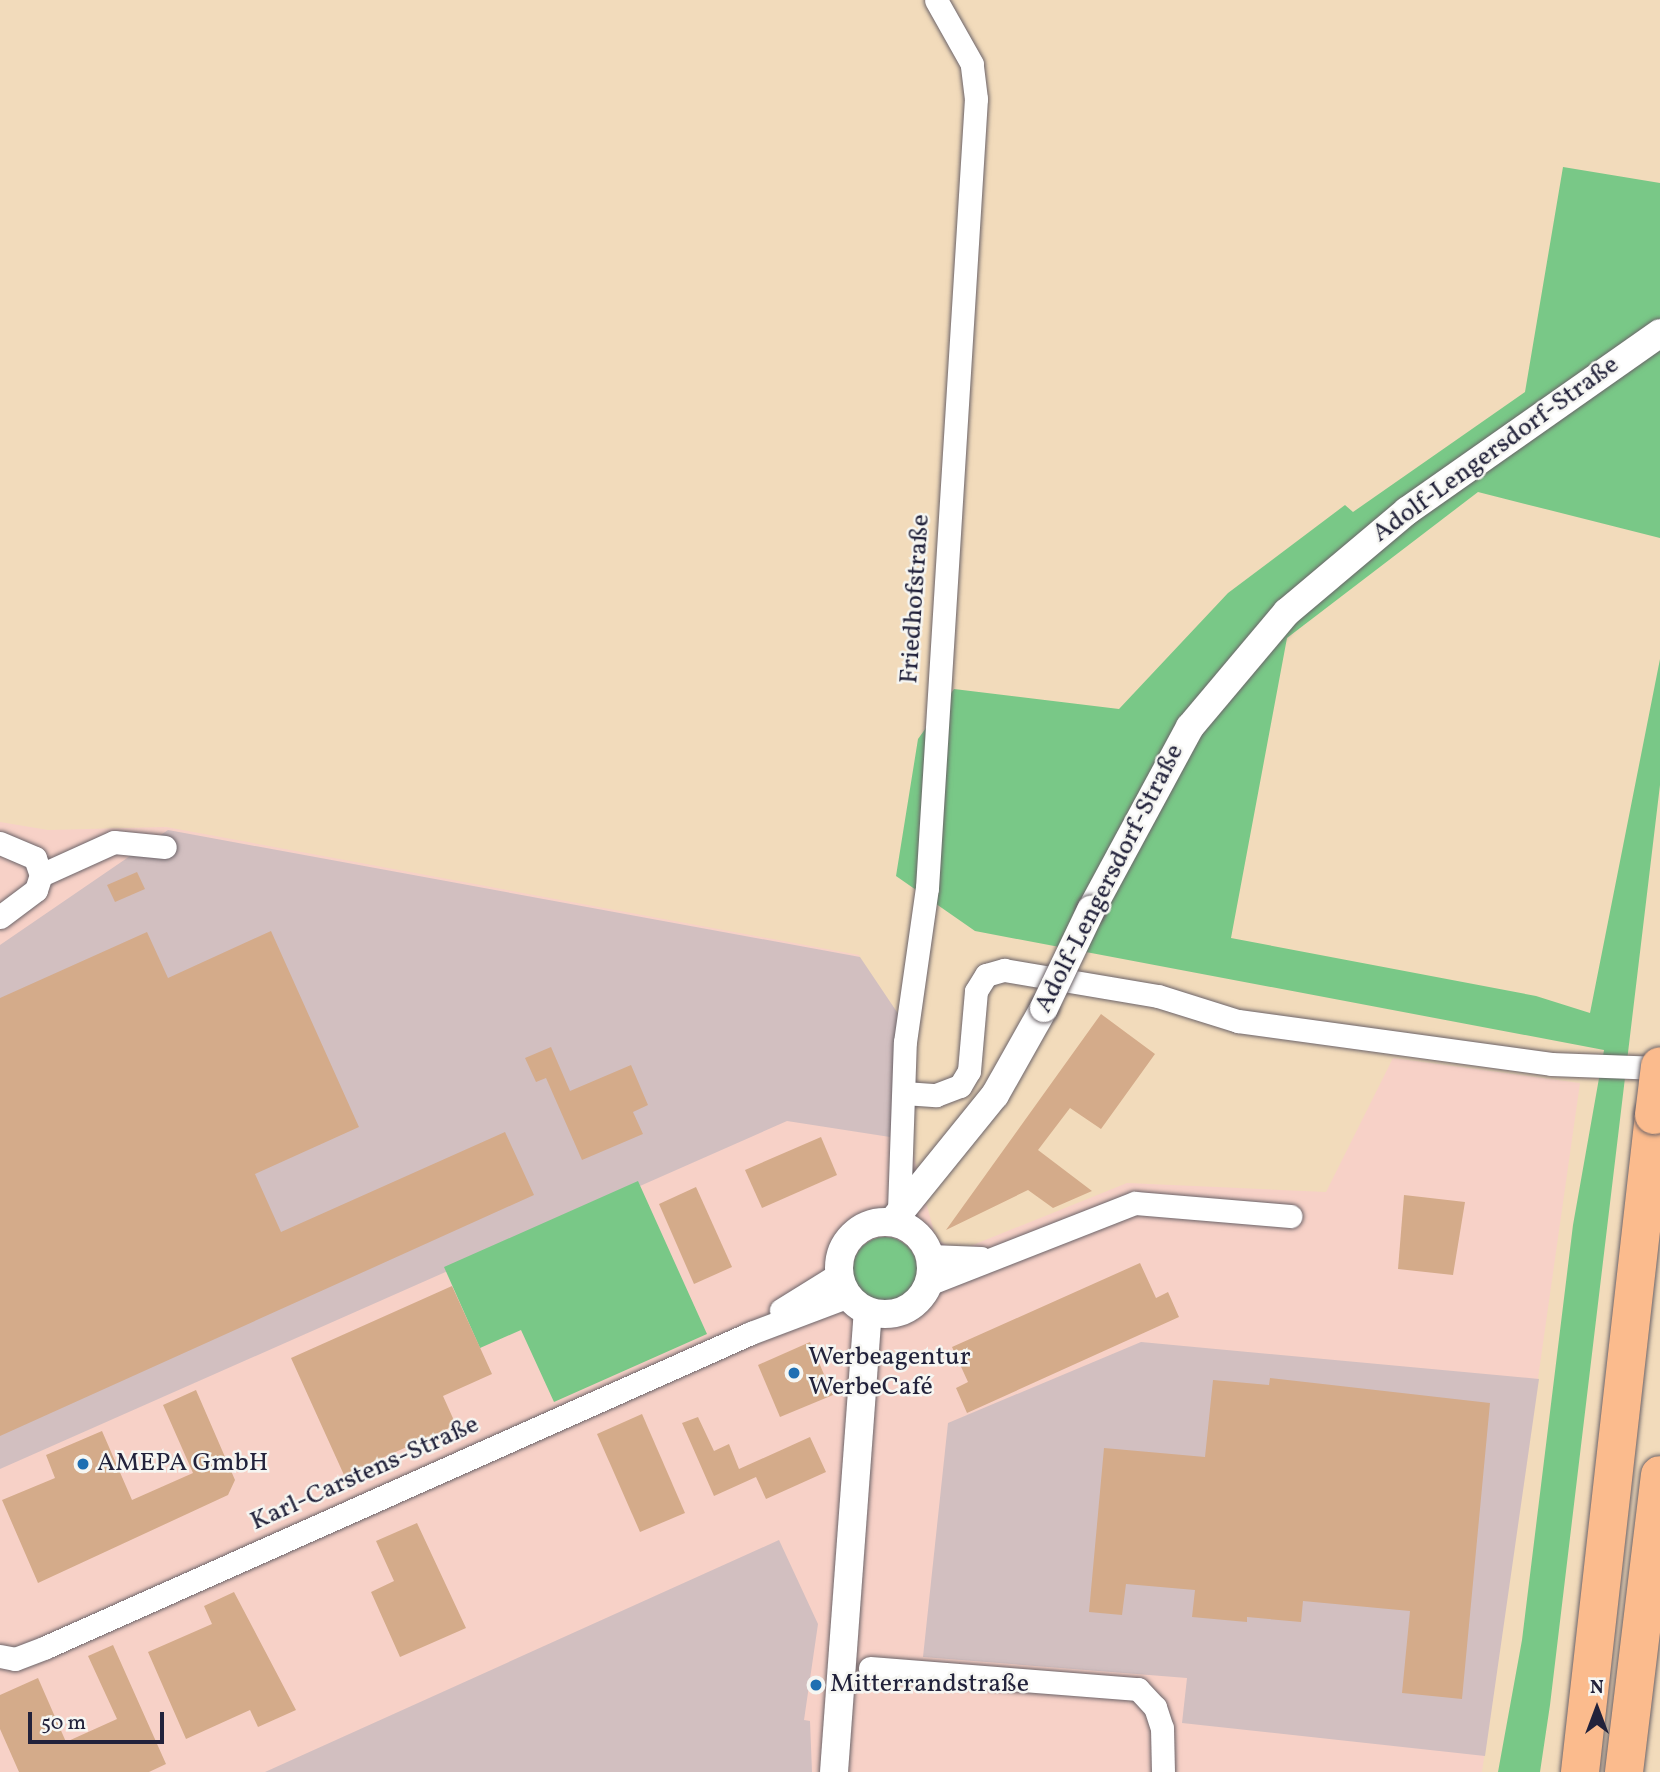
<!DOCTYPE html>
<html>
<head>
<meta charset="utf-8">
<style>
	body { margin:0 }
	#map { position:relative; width:1660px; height:1772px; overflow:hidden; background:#f2dbbb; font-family:Vollkorn,serif }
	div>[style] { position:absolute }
	.built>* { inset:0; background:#f7d1c7 }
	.industrial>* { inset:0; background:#d2bfc0 }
	.green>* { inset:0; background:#79c887 }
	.round { border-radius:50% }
	.building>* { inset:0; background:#d4ab8a }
	.roads { filter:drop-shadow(0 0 2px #6b6368) drop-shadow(0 0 2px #6b6368) }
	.minor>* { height:23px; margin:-11.5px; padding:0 11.5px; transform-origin:11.5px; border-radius:11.5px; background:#fff }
	.tertiary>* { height:28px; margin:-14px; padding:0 14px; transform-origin:14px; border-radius:14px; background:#fff }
	.tertiary>.ring { margin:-14px; padding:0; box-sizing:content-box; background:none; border:28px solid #fff; border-radius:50% }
	.motorway>* { height:38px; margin:-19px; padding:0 19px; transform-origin:19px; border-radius:19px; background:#fbbb8d }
	.bridges { filter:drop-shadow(0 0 2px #6b6368) drop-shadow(0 0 2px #6b6368) }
	.tertiary-bridge>* { height:28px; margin:-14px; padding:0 14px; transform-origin:14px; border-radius:14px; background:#fff }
	.motorway-bridge>* { height:38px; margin:-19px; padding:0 19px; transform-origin:19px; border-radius:19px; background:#fbbb8d }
	.dots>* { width:19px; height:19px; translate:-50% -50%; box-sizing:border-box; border:4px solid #f6f6f2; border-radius:50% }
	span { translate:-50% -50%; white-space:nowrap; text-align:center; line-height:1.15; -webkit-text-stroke:5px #f6f6f2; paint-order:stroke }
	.street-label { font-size:26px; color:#22223b }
	.poi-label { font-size:26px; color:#22223b }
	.left { translate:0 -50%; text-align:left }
	.north { position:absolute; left:1562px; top:1674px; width:70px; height:70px; -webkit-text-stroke:5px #f6f6f2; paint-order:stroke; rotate:0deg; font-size:19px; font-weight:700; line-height:28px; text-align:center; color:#22223b }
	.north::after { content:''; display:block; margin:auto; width:24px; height:32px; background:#22223b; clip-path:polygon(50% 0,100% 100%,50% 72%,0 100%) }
	.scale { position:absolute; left:28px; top:1712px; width:136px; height:32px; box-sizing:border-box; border:4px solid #22223b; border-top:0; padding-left:9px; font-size:21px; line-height:24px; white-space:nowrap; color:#22223b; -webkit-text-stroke:5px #f6f6f2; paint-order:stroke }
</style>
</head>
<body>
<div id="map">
	<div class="built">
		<div style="clip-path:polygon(0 822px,48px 830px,166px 827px,859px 955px,936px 1239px,958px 1251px,1127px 1183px,1326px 1192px,1393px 1058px,1580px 1083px,1482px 1772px,0 1772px)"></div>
	</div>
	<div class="industrial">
		<div style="clip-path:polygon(168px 830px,860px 957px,905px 1024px,890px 1137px,787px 1121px,0 1469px,0 945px)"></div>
		<div style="clip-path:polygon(1141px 1342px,1539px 1379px,1485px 1756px,1182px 1723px,1187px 1678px,923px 1657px,948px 1423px)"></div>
		<div style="clip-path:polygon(779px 1540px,818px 1624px,804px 1720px,810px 1721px,812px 1772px,265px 1772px)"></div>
	</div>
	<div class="green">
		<div style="clip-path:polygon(1563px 167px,1660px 183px,1660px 538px,1478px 492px,1287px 638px,1231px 938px,1536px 996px,1590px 1013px,1660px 659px,1660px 785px,1550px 1705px,1540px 1772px,1498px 1772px,1522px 1640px,1573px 1225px,1604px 1050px,975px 931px,896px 876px,918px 739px,954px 689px,1119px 709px,1228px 593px,1345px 505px,1353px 512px,1525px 392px)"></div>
		<div style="clip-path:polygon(638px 1181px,707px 1334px,554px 1402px,521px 1330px,480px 1348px,444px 1267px)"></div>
		<div class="round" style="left:853px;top:1237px;width:64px;height:64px"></div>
	</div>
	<div class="building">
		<div style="clip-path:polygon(137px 872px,145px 889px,115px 902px,107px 885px)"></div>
		<div style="clip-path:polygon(271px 931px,359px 1127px,255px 1174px,281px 1232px,505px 1132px,534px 1195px,0 1436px,0 998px,147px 932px,168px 978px)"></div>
		<div style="clip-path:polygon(1101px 1014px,1155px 1054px,1101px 1129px,1070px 1108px,1038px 1150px,1092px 1191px,1053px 1208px,1028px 1190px,946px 1230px)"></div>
		<div style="clip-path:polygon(551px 1047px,570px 1091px,631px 1065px,648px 1105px,633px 1112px,643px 1134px,582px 1160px,546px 1078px,536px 1082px,525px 1058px)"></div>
		<div style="clip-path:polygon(821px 1137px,837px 1175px,762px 1208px,745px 1170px)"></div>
		<div style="clip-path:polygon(696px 1187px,732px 1267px,694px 1284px,659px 1204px)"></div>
		<div style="clip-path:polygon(1404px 1195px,1465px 1202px,1453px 1275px,1398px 1269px)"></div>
		<div style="clip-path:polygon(1140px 1263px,1156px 1298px,1168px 1292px,1179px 1317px,967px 1413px,956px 1388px,968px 1382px,952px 1347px)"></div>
		<div style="clip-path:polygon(452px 1286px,492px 1374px,443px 1396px,456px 1425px,344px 1475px,291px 1358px)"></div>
		<div style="clip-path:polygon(810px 1342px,833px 1395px,780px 1417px,758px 1365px)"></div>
		<div style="clip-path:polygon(1270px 1378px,1490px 1403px,1462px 1699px,1402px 1693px,1410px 1611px,1303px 1601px,1301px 1622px,1247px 1617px,1247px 1622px,1192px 1617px,1195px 1590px,1126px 1584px,1122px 1615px,1089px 1612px,1104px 1448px,1205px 1457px,1213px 1380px,1269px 1385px)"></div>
		<div style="clip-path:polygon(196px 1390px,235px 1480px,228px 1495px,38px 1583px,2px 1500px,55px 1478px,46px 1455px,102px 1431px,132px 1500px,193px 1473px,163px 1405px)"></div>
		<div style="clip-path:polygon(642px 1414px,685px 1513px,640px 1532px,597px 1434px)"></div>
		<div style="clip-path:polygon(698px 1417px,714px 1451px,729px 1444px,739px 1469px,810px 1437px,826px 1472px,766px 1499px,756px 1477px,714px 1496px,682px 1423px)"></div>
		<div style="clip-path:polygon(417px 1523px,466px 1628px,400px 1657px,371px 1592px,394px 1581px,376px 1541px)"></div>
		<div style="clip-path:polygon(234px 1592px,296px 1710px,258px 1727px,250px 1710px,186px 1739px,148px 1652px,212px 1624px,204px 1606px)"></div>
		<div style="clip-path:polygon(113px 1645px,166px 1764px,149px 1772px,19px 1772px,0 1729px,0 1695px,38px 1678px,66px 1742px,117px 1719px,88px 1656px)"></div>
	</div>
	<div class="roads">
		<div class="minor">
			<div style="left:0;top:843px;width:38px;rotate:23deg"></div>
			<div style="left:35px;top:858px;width:18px;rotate:71deg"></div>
			<div style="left:41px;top:875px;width:80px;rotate:-24.3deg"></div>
			<div style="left:114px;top:842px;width:51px;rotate:5.6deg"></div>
			<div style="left:0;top:917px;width:45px;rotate:-36.9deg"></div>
			<div style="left:36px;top:890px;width:16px;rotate:-72deg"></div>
			<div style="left:904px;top:1093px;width:32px;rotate:4deg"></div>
			<div style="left:936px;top:1095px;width:26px;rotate:-21deg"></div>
			<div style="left:960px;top:1086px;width:17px;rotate:-59deg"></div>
			<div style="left:969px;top:1071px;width:80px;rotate:-85deg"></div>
			<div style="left:976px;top:991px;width:19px;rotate:-58deg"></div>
			<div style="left:986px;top:975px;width:19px;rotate:-16deg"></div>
			<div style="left:1004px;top:970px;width:156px;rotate:9.6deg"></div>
			<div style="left:1158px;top:996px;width:84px;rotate:17.4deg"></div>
			<div style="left:1238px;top:1021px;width:316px;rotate:7.8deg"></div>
			<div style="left:1551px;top:1064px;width:109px;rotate:2.1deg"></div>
			<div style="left:899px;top:1210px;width:168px;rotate:-88deg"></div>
			<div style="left:905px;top:1042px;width:156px;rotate:-81.9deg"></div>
			<div style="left:927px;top:888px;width:791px;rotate:-86.45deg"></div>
			<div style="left:976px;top:99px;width:35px;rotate:-97deg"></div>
			<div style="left:972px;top:64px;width:73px;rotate:-119.4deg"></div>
			<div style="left:930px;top:1256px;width:51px;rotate:2.2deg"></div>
			<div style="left:928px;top:1284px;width:222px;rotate:-21.4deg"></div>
			<div style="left:1135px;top:1203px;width:156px;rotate:4.8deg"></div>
			<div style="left:781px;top:1310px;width:68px;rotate:-31.8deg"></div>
			<div style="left:0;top:1656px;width:15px;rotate:11deg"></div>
			<div style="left:15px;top:1659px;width:33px;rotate:-21deg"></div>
			<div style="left:46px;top:1647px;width:772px;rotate:-24.01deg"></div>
			<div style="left:751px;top:1333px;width:105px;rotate:-20.7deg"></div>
			<div style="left:870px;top:1668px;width:269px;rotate:4.5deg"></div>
			<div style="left:1138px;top:1689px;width:25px;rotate:47deg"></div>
			<div style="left:1155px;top:1707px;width:22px;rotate:72deg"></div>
			<div style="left:1162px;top:1728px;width:44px;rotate:88.7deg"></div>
		</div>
		<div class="tertiary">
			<div style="left:1091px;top:910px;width:208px;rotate:-61.6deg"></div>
			<div style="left:1190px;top:727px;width:150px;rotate:-49.9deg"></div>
			<div style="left:1287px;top:612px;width:157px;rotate:-40.1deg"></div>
			<div style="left:1407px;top:511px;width:309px;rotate:-35.1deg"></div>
			<div style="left:892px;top:1222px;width:164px;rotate:-51deg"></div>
			<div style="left:995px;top:1095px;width:100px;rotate:-60.6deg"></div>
			<div class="ring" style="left:839px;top:1222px;width:64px;height:64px"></div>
			<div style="left:834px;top:1772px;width:462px;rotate:-85.8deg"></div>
		</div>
		<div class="motorway">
			<div style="left:1580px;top:1772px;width:661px;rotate:-83.57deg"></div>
			<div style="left:1624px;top:1772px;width:299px;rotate:-83.1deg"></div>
		</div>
	</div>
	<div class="bridges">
		<div class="tertiary-bridge">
			<div style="left:1044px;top:1008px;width:109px;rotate:-64.4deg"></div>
		</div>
		<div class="motorway-bridge">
			<div style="left:1654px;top:1115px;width:49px;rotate:-83deg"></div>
		</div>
	</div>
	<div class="dots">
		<div style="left:794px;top:1373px;background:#1f6fb2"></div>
		<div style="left:83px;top:1464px;background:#1f6fb2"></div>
		<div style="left:816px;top:1685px;background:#1f6fb2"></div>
	</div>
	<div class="street-label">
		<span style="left:1496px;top:450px;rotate:-36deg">Adolf-Lengersdorf-Straße</span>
		<span style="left:916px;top:599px;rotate:-86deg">Friedhofstraße</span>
		<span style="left:1110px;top:879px;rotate:-63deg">Adolf-Lengersdorf-Straße</span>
		<span style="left:365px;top:1474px;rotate:-24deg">Karl-Carstens-Straße</span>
	</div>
	<div class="poi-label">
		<span class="left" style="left:808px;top:1373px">Werbeagentur<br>WerbeCafé</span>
		<span class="left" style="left:97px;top:1464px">AMEPA GmbH</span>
		<span class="left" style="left:830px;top:1685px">Mitterrandstraße</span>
	</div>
	<div class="north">N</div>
	<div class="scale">50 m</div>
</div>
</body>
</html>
